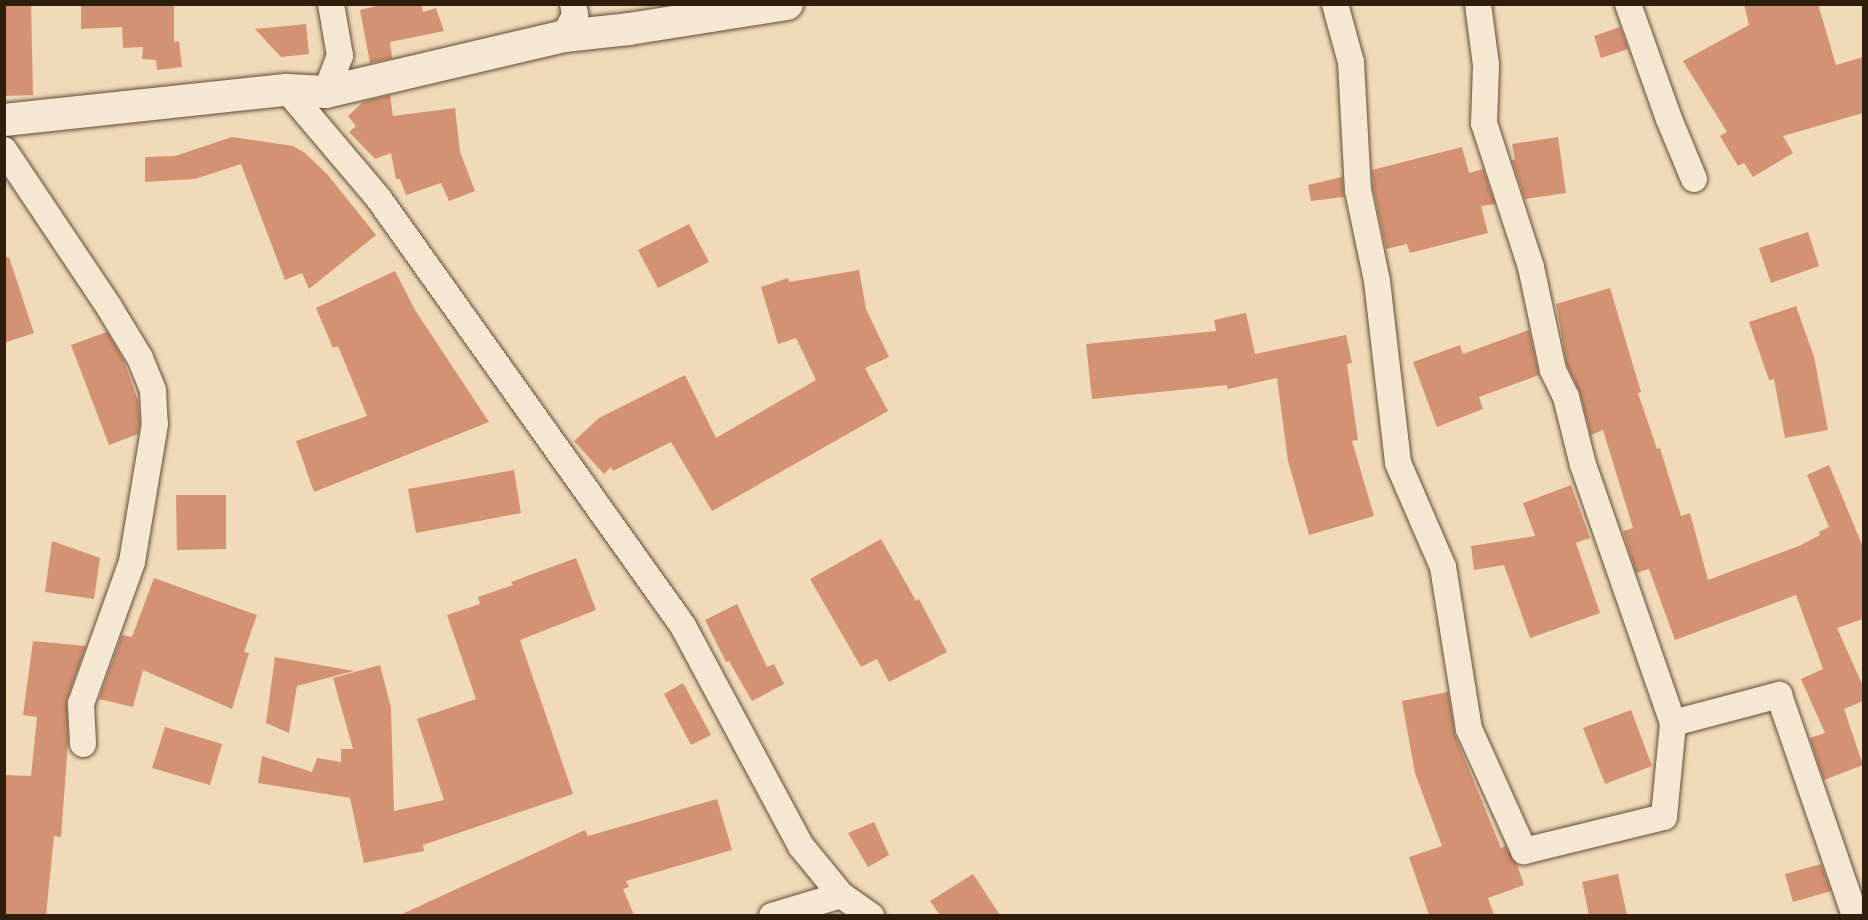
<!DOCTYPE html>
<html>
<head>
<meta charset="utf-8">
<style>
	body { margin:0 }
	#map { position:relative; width:1868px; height:920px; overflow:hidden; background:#f1dab9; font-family:"Gentium Book Plus",serif }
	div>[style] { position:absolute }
	.building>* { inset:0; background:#d39271 }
	.roads { filter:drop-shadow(0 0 2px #604d37) drop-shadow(0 0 2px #604d37) }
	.minor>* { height:26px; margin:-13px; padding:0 13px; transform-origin:13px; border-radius:13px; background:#f6e7d2 }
	.tertiary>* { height:32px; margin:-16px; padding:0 16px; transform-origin:16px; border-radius:16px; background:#f6e7d2 }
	span { translate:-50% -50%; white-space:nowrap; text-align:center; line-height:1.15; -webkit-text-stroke:4.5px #f6e7d2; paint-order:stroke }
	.frame { position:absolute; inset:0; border:6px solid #2f1e0c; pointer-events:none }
</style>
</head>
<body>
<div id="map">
	<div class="building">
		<div style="clip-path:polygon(4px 4px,31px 4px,33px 95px,4px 96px)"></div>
		<div style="clip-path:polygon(81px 4px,174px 4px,174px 42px,179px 41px,182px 67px,157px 70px,156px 60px,142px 59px,143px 47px,123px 48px,122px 27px,81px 29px)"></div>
		<div style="clip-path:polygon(385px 4px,421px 4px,423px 12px,436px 8px,444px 31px,390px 42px,392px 58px,370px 63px,360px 10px)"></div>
		<div style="clip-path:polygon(1744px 4px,1818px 4px,1836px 65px,1863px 57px,1863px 113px,1783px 136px,1793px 153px,1753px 177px,1744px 163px,1738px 166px,1720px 136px,1727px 132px,1683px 61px,1749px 25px)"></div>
		<div style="clip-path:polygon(306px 24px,309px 54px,281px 57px,255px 29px)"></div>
		<div style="clip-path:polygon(1620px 27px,1628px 49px,1601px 58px,1594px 36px)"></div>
		<div style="clip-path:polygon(390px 95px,393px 116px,455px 108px,460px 152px,475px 191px,449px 201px,441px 183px,406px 195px,400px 179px,396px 179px,391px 153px,375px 159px,349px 132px,356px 126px,348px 116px,363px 102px)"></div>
		<div style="clip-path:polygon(232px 137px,293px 146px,305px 153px,327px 174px,376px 235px,309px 289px,302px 273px,285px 280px,241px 164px,195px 179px,145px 182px,145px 157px,175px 156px)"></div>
		<div style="clip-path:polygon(1558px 137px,1566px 193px,1525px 199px,1512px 160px,1515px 160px,1512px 144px)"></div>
		<div style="clip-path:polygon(1462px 147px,1469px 173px,1483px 169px,1495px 204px,1481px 206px,1488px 233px,1410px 253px,1407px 244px,1386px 249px,1373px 188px,1372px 170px)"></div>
		<div style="clip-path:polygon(1342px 177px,1344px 197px,1311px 201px,1308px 185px)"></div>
		<div style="clip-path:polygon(689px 224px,709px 262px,658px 288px,638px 250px)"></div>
		<div style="clip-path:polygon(1808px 232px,1819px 266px,1771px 283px,1759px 248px)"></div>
		<div style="clip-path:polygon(4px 257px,9px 257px,34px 333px,4px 343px)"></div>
		<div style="clip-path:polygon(859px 270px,866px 309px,889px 357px,865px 368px,888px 411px,712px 511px,671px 442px,613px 471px,611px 467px,604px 474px,574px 441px,599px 418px,685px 375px,716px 438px,816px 380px,796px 338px,778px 344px,761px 287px,788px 278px,789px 282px)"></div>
		<div style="clip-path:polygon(395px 271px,415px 310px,489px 422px,314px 492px,296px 441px,367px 416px,338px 346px,333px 348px,316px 308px)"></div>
		<div style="clip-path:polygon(1610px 288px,1641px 392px,1638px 393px,1657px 449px,1660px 448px,1681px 516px,1690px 513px,1708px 580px,1799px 546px,1820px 535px,1819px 532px,1829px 527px,1807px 475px,1829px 465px,1863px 547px,1863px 619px,1837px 628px,1863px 686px,1863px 701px,1844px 709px,1863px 765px,1824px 780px,1810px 738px,1825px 733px,1801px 679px,1823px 669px,1796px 595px,1675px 640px,1649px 569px,1636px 573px,1623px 531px,1633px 528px,1603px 430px,1591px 435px,1580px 393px,1567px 365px,1556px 304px)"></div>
		<div style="clip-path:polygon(1796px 306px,1814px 357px,1828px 430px,1785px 438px,1774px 379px,1769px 380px,1749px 322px)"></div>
		<div style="clip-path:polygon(1246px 313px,1255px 354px,1346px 335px,1352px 363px,1347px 364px,1358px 440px,1352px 441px,1374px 516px,1309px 535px,1288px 461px,1277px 378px,1228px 389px,1227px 385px,1092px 399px,1086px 344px,1216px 331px,1214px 320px)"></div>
		<div style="clip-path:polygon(1529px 330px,1539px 375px,1479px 397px,1483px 409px,1437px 427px,1413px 362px,1460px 345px,1463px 354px)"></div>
		<div style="clip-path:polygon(107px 332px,123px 359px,138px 400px,140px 423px,138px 434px,109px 445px,71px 345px)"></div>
		<div style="clip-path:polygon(514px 470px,521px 513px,416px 533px,408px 489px)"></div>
		<div style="clip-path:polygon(1571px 485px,1590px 538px,1576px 543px,1600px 613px,1530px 638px,1504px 565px,1474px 570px,1471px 546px,1535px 536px,1523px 503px)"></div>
		<div style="clip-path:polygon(176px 495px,226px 495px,226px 549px,177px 550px)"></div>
		<div style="clip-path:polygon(881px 539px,916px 601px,919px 599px,947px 652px,889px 682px,877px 659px,861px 667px,810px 579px)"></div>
		<div style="clip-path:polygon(52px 541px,100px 558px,94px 599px,45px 592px)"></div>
		<div style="clip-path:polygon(576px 558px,596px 610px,520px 640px,573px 794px,423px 845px,424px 851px,364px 863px,350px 798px,258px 783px,262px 756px,312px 772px,317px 758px,341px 762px,341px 749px,353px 749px,333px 678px,380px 665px,391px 708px,394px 811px,444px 800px,417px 719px,476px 699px,447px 615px,480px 604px,478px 597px,513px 585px,511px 582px)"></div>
		<div style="clip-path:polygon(154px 578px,257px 615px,244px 652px,249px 653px,232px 709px,143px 670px,133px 707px,99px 699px,122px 635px,132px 637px)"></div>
		<div style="clip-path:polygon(737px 604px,767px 667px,774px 664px,784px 684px,752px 701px,729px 661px,726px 662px,705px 620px)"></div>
		<div style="clip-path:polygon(33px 641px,86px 646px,67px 699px,68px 743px,61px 837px,54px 836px,46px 915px,4px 915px,4px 775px,31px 776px,37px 717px,23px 715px)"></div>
		<div style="clip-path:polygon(275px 657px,354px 671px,297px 686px,289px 733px,266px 723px)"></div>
		<div style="clip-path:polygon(683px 683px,711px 735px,691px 745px,664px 694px)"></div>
		<div style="clip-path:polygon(1448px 692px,1455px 735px,1501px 848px,1505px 846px,1517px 864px,1524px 885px,1488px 898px,1494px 915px,1429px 915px,1409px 857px,1442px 846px,1415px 773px,1402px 701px)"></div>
		<div style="clip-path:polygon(1631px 710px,1652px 766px,1605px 784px,1583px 728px)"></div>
		<div style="clip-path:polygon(165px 727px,222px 744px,210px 785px,152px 768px)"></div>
		<div style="clip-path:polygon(717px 799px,732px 850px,626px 881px,629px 887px,623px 889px,634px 915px,400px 915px,585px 830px,588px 836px)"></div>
		<div style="clip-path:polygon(874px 822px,889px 855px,868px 867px,848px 833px)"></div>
		<div style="clip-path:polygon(1821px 864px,1831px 891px,1793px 902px,1785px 874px)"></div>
		<div style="clip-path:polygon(973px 874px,1000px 915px,940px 915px,930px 901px)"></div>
		<div style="clip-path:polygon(1618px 874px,1627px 915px,1589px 915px,1582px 882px)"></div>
	</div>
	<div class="roads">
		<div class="minor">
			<div style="left:1335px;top:4px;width:60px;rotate:74.6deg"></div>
			<div style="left:1351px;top:62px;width:128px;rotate:86.9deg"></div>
			<div style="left:1358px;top:190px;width:93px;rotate:78.2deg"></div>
			<div style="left:1377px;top:281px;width:183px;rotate:83.4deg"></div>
			<div style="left:1398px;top:463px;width:113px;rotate:66.6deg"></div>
			<div style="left:1443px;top:567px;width:164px;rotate:80.9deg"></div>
			<div style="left:1469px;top:729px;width:134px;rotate:65.7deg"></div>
			<div style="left:1524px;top:851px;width:144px;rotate:-13.7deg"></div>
			<div style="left:1664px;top:817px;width:94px;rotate:-84.5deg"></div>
			<div style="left:1673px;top:723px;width:273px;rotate:-109.2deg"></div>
			<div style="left:1583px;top:465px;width:70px;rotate:-104deg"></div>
			<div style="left:1566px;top:397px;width:30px;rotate:-116deg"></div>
			<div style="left:1553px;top:370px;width:105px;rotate:-102.1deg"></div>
			<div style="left:1531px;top:267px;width:151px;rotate:-108.1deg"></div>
			<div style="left:1484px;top:123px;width:58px;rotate:-88deg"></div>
			<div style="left:1486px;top:65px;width:62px;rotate:-97.5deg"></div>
			<div style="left:1628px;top:4px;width:122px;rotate:70.4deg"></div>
			<div style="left:1669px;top:119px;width:65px;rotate:67.4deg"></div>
			<div style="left:564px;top:36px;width:24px;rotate:-62deg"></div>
			<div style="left:575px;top:15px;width:11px;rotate:-100deg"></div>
			<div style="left:287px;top:90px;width:143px;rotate:49.8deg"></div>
			<div style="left:379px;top:199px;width:524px;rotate:54.55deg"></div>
			<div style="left:683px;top:626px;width:250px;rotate:61.8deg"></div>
			<div style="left:801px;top:846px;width:63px;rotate:50.8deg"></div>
			<div style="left:841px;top:895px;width:37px;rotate:35deg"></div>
			<div style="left:326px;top:92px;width:39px;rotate:-69deg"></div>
			<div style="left:340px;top:56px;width:53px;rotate:-99.8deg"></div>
			<div style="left:4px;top:150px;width:189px;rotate:56.2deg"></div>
			<div style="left:109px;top:307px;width:60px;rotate:58.7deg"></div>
			<div style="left:140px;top:358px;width:35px;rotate:68deg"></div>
			<div style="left:153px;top:391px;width:33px;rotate:87deg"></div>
			<div style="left:155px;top:424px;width:140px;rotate:99.5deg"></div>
			<div style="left:132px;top:562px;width:151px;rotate:109.8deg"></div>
			<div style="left:81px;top:704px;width:40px;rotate:87.1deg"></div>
			<div style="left:1673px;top:723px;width:110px;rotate:-14.8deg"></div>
			<div style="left:1779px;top:695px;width:234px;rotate:71deg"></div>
			<div style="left:772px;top:916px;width:72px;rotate:-16.9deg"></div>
		</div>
		<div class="tertiary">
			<div style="left:4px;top:120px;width:285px;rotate:-6.1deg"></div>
			<div style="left:287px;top:90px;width:39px;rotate:3deg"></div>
			<div style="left:326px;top:92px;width:244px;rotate:-13.2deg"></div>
			<div style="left:564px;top:36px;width:65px;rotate:-6.1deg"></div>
			<div style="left:629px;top:29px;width:160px;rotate:-9deg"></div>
		</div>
	</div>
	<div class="frame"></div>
</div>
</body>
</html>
